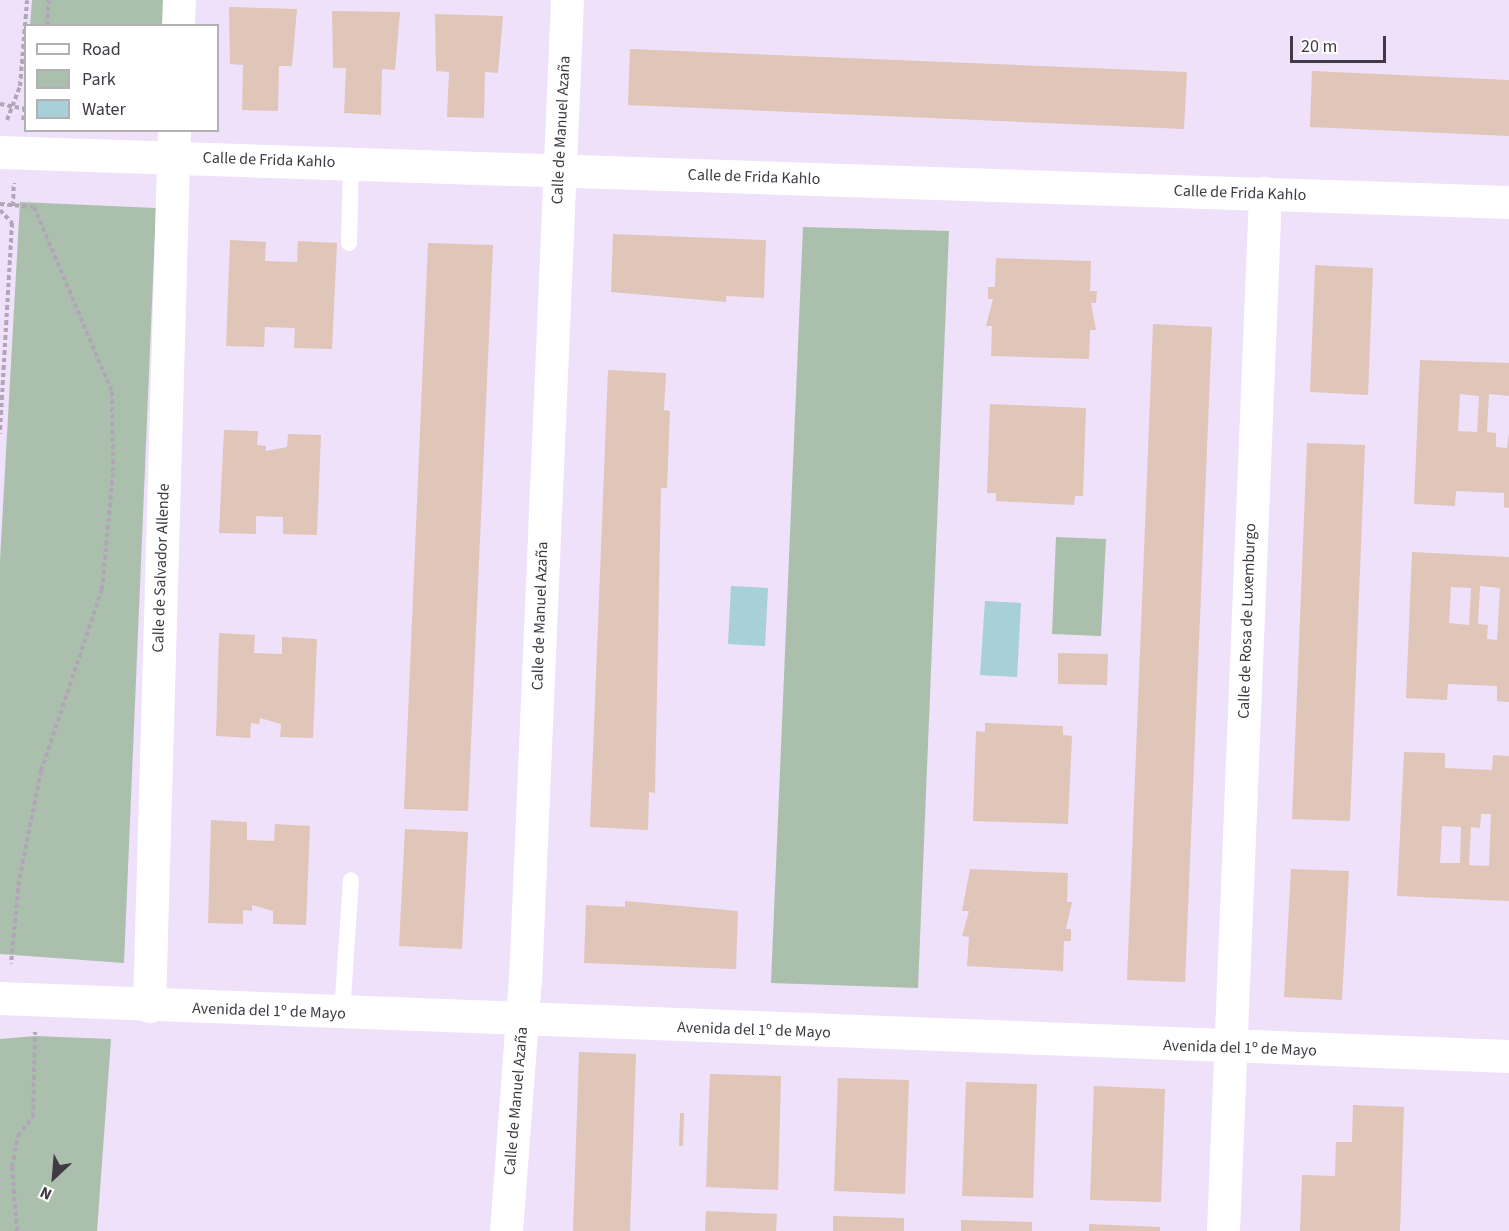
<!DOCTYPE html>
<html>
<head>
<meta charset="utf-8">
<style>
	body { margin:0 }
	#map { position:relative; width:1509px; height:1231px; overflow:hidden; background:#efe1f9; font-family:"Source Sans 3",sans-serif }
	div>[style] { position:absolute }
	.green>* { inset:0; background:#aac0ac }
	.water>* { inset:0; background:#a7d0d8 }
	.building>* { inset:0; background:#e0c5b9 }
	.path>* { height:4px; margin-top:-2px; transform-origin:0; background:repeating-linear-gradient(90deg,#b1a6b8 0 4.5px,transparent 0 7.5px) }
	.service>* { height:16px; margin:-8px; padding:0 8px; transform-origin:8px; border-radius:8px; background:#fff }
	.minor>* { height:33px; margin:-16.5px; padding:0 16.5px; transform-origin:16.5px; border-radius:16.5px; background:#fff }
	span { translate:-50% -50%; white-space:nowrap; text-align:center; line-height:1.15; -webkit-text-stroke:4.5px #fff; paint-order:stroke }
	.street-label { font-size:16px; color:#403a43 }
	.legend { position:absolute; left:24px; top:24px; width:195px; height:108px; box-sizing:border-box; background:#fff; border:2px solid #b3b0b4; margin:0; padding:8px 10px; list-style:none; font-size:18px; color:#403a43 }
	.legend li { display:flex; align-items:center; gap:12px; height:30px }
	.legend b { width:30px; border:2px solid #b3b0b4 }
	.north { position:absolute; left:24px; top:1147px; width:60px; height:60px; -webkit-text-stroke:4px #fff; paint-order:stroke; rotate:206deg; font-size:16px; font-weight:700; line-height:24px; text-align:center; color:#403a43 }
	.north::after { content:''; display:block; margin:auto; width:21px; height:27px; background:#403a43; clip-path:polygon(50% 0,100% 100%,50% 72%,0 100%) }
	.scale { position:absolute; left:1290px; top:36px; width:96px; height:27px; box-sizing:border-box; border:3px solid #403a43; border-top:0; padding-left:8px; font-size:18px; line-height:21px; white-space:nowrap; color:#403a43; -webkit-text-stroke:4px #fff; paint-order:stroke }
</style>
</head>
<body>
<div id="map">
	<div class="green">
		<div style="clip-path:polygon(32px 0,165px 0,164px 25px,30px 26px)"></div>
		<div style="clip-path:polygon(20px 202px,156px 208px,124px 963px,0 954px,0 560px)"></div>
		<div style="clip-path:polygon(803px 227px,949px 231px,918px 988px,771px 983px)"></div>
		<div style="clip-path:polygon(1056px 537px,1106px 539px,1101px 636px,1052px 634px)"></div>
		<div style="clip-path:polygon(35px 1036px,111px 1039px,97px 1231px,0 1231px,0 1039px)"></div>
	</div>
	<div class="water">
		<div style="clip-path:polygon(731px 586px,768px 588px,765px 646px,728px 644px)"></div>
		<div style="clip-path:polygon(985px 601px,1021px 603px,1017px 677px,980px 675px)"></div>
	</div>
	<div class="building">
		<div style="clip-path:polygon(229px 7px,297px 9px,292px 66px,279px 66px,278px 111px,242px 110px,243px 65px,230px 64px)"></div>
		<div style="clip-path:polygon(332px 11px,400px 12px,395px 70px,382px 69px,381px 115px,344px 113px,346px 68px,333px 68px)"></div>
		<div style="clip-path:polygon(435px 14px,503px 16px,498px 73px,485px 72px,484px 118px,447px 117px,449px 72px,436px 71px)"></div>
		<div style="clip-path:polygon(630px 49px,1187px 72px,1184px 129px,628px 105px)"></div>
		<div style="clip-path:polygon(1312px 71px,1509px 80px,1509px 136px,1310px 127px)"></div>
		<div style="clip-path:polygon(613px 234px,766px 240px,764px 298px,726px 296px,726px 302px,611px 292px)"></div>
		<div style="clip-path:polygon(230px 240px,266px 242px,265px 261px,297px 262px,298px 241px,337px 243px,332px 349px,294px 348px,295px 328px,265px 327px,264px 347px,226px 346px)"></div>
		<div style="clip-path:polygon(428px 243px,493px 245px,468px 811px,404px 809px)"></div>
		<div style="clip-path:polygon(996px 258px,1091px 261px,1090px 291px,1097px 291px,1096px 303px,1091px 303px,1096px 330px,1090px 330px,1089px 359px,991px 356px,992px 326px,986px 326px,993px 299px,988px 299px,988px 287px,995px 287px)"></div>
		<div style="clip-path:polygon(1315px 265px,1373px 268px,1368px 395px,1310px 392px)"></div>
		<div style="clip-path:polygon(1153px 324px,1212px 327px,1185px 982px,1127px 980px)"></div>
		<div style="clip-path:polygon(evenodd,1420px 360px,1509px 363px,1509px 396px,1489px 394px,1487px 432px,1496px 433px,1496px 447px,1507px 448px,1509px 433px,1509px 508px,1504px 507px,1504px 493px,1456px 491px,1455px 506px,1414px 504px,1420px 360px,1460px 394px,1479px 396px,1477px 432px,1458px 431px,1460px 394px)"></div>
		<div style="clip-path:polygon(608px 370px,666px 373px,664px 410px,670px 411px,667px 488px,661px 488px,655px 793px,649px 792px,648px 830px,590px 827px)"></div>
		<div style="clip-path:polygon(990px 404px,1086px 408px,1083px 496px,1075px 496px,1074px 505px,996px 501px,996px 493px,987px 493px)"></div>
		<div style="clip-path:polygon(224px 430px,258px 431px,257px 445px,266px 446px,266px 451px,287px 447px,288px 434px,321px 435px,317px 535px,283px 534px,283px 517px,256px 516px,256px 534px,219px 533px)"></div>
		<div style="clip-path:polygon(1307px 443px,1365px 445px,1350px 821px,1292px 819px)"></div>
		<div style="clip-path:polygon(evenodd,1412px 552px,1509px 557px,1509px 702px,1497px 701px,1497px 686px,1448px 684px,1447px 700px,1406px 698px,1412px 552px,1480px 586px,1500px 588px,1497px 640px,1487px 639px,1488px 625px,1478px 624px,1480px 586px,1412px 552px,1451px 587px,1471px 588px,1469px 625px,1449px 623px,1451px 587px)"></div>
		<div style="clip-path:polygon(219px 633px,255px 635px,254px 653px,282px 654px,282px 637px,317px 639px,313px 738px,280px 737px,281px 724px,260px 718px,259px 724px,251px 723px,250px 738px,216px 736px)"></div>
		<div style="clip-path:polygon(1058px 653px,1108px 654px,1107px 685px,1058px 684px)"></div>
		<div style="clip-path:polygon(985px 723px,1063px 726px,1063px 735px,1072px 736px,1068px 824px,973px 821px,976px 731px,985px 732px)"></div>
		<div style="clip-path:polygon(evenodd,1404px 752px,1445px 753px,1445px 768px,1492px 770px,1493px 755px,1509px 756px,1509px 901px,1397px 896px,1404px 752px,1481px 814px,1491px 814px,1489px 866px,1469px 865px,1471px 827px,1480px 828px,1481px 814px,1404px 752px,1442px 826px,1461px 827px,1460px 863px,1440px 863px,1442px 826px)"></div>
		<div style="clip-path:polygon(211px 820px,247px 822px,247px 840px,274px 841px,275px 824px,310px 826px,306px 925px,273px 924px,273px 911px,252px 905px,252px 911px,243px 910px,243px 924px,208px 923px)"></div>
		<div style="clip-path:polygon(405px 829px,468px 832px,462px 949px,399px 946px)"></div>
		<div style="clip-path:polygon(970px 869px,1068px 873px,1067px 902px,1072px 902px,1066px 929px,1071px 929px,1071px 941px,1064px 941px,1063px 971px,967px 966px,969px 937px,962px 936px,969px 911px,962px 911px)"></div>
		<div style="clip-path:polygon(1291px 869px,1349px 871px,1342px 1000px,1284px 997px)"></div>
		<div style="clip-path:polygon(625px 901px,738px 911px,736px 969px,584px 963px,586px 905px,625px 907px)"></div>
		<div style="clip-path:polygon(579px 1052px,636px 1054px,630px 1231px,573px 1231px)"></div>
		<div style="clip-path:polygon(710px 1074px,781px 1076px,778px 1190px,706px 1187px)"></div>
		<div style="clip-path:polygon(838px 1078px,909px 1080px,905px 1194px,834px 1191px)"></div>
		<div style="clip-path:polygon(966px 1082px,1037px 1084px,1033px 1198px,962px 1196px)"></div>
		<div style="clip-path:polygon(1094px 1086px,1165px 1089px,1161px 1202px,1090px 1200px)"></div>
		<div style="clip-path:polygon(1353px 1105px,1404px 1107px,1400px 1231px,1300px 1231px,1302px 1175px,1335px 1176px,1336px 1142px,1352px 1142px)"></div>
		<div style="clip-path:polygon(680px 1113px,684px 1113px,683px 1146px,679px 1146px)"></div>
		<div style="clip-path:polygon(706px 1211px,777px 1214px,776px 1231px,705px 1231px)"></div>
		<div style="clip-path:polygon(833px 1216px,904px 1218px,904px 1231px,833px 1231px)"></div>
		<div style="clip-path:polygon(961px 1220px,1032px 1222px,1032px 1231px,961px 1231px)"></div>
		<div style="clip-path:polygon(1089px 1224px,1160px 1227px,1160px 1231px,1089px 1231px)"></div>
	</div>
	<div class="path">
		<div style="left:47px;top:26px;width:26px;rotate:-86deg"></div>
		<div style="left:0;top:104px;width:26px;rotate:11deg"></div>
		<div style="left:7px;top:120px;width:36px;rotate:-69deg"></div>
		<div style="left:20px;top:86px;width:86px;rotate:-85.3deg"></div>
		<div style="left:23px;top:120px;width:11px;rotate:-80deg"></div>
		<div style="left:0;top:204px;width:34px;rotate:5deg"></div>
		<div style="left:34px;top:207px;width:201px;rotate:67.1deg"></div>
		<div style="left:112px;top:392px;width:81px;rotate:89.3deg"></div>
		<div style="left:113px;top:473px;width:117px;rotate:95.4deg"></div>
		<div style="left:102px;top:589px;width:192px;rotate:108.5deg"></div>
		<div style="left:41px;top:771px;width:112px;rotate:101.3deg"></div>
		<div style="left:19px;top:881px;width:83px;rotate:95.5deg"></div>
		<div style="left:13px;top:206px;width:23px;rotate:-88deg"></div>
		<div style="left:0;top:210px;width:18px;rotate:47deg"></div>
		<div style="left:12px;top:223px;width:211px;rotate:93.3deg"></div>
		<div style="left:17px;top:1231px;width:64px;rotate:-94.5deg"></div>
		<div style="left:12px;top:1167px;width:32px;rotate:-79deg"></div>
		<div style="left:18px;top:1136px;width:24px;rotate:-52deg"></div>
		<div style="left:33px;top:1117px;width:85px;rotate:-88.7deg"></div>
	</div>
	<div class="service">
		<div style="left:349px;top:243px;width:80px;rotate:-88.6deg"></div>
		<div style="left:342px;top:1014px;width:134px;rotate:-86.2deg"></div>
	</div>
	<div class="minor">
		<div style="left:178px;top:26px;width:26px;rotate:-88deg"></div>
		<div style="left:0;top:152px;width:1510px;rotate:1.9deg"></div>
		<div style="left:0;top:998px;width:1510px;rotate:2.2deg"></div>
		<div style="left:149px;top:1006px;width:876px;rotate:-88.37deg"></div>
		<div style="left:506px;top:1231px;width:251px;rotate:-85.7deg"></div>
		<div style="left:525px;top:981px;width:982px;rotate:-87.55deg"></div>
		<div style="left:1223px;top:1231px;width:1039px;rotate:-87.68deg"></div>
	</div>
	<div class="street-label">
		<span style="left:561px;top:130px;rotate:-87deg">Calle de Manuel Azaña</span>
		<span style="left:269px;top:160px;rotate:2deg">Calle de Frida Kahlo</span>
		<span style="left:754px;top:177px;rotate:2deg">Calle de Frida Kahlo</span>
		<span style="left:1240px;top:193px;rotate:2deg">Calle de Frida Kahlo</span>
		<span style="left:161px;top:568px;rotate:-88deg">Calle de Salvador Allende</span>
		<span style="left:540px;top:616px;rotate:-88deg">Calle de Manuel Azaña</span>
		<span style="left:1247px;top:621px;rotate:-88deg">Calle de Rosa de Luxemburgo</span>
		<span style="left:269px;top:1011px;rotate:2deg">Avenida del 1º de Mayo</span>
		<span style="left:754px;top:1030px;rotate:2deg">Avenida del 1º de Mayo</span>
		<span style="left:1240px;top:1048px;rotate:2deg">Avenida del 1º de Mayo</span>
		<span style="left:516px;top:1101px;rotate:-85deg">Calle de Manuel Azaña</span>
	</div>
	<ul class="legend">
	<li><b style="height:8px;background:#fff"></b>Road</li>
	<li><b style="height:16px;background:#aac0ac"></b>Park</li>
	<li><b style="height:16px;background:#a7d0d8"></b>Water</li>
	</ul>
	<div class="north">N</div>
	<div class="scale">20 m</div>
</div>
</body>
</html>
